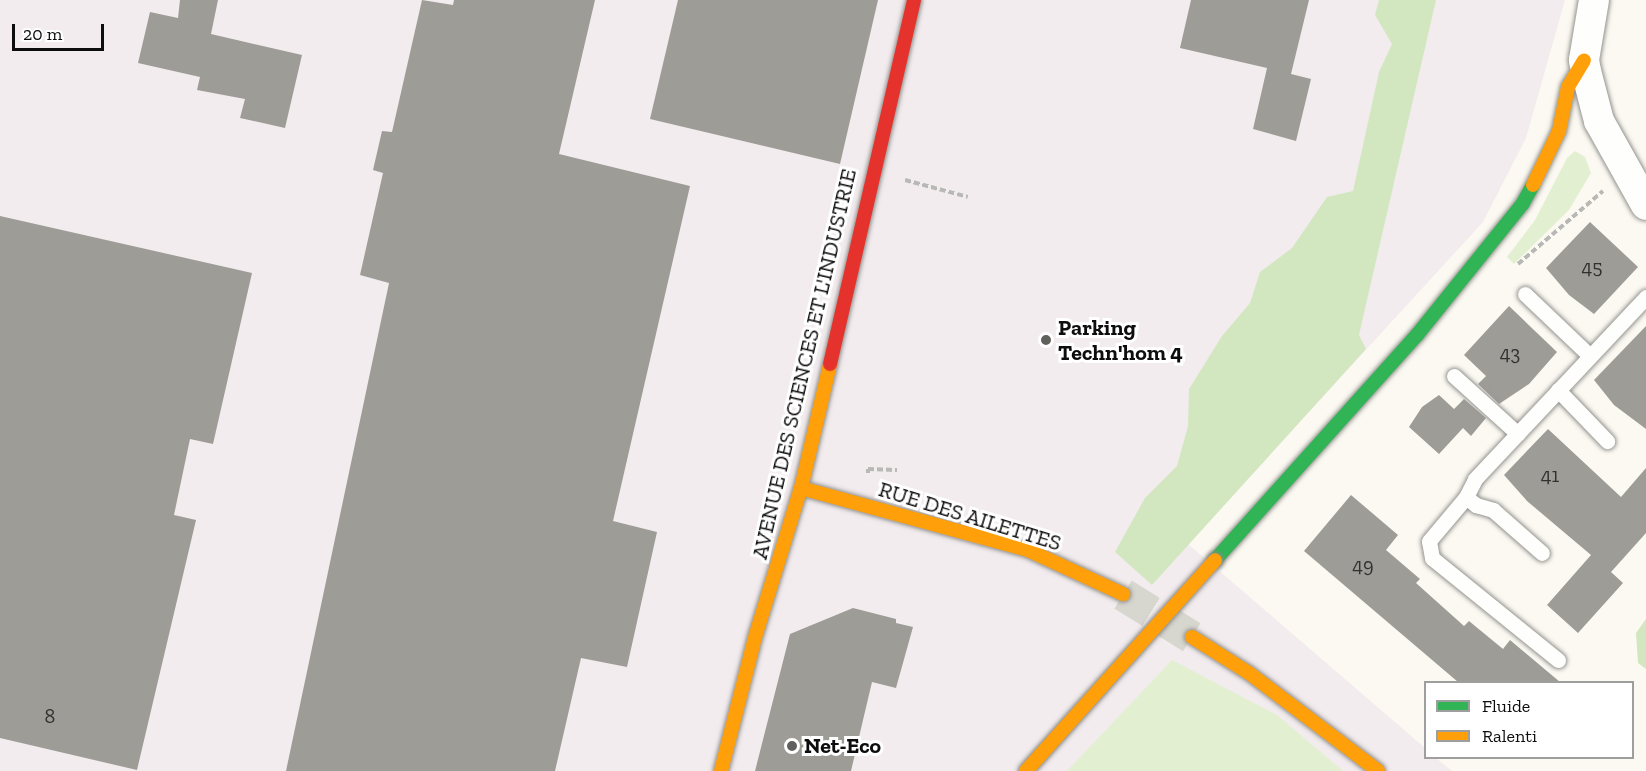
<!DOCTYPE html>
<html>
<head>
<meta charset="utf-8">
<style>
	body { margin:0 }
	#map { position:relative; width:1646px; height:771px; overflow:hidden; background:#fbf9f1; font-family:"Zilla Slab",serif }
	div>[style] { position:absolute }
	.industrial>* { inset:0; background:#f2ecee }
	.green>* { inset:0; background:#e2f0d1 }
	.forest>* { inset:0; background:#d2e7c0 }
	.building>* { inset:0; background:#9e9c97 }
	.secondary-tunnel>* { height:33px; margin-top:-16.5px; transform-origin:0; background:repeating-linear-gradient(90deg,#d7d6cf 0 33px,transparent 0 49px) }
	.path>* { height:4px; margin-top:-2px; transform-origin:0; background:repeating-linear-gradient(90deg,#b8b8b6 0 6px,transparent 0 9px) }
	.roads { filter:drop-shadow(0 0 2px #949390) drop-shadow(0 0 2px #949390) }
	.lane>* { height:15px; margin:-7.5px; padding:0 7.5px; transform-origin:7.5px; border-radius:7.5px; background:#fefefd }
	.street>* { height:30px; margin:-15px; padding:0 15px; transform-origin:15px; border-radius:15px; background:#fefefd }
	.fast>* { height:14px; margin:-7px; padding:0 7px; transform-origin:7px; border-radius:7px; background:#30b455 }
	.slow>* { height:14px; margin:-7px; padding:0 7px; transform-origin:7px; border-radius:7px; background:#ff9f0a }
	.jam>* { height:14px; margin:-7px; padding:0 7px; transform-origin:7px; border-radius:7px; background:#e5322d }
	.bridges { filter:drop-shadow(0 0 2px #8b8a86) drop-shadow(0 0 2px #8b8a86) }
	.slow-bridge>* { height:14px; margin:-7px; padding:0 7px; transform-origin:7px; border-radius:7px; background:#ff9f0a }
	.dots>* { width:16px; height:16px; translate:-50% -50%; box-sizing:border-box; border:3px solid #fff; border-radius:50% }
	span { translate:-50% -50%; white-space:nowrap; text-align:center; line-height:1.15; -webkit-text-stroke:6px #fff; paint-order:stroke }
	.number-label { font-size:20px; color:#313130 }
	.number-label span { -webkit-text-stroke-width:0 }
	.poi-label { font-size:22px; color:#0d0d0d; font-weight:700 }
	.left { translate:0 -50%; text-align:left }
	.street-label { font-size:22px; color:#0d0d0d }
	.legend { position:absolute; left:1424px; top:681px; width:210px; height:78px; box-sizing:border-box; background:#fff; border:2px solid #9e9e9e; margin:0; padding:8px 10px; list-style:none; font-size:18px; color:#0d0d0d }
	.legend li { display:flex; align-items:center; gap:12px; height:30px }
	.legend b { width:30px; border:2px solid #9e9e9e }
	.scale { position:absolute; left:12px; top:24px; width:92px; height:27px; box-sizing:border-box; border:3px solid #0d0d0d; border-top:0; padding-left:8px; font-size:18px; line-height:21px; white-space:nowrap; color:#0d0d0d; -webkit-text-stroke:4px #fff; paint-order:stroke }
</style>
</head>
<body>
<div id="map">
	<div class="industrial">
		<div style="clip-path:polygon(0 0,1565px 0,1526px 138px,1483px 222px,1188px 544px,1425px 748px,1426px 758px,1436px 758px,1452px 771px,0 771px)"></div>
	</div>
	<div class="green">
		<div style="clip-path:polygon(1575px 151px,1585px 157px,1591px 173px,1569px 210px,1514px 264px,1507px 257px,1535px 220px,1567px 158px)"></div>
		<div style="clip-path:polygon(1172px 660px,1277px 715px,1343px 771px,1067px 771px)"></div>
	</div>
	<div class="forest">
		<div style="clip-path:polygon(1379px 0,1436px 0,1359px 335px,1366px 349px,1152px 585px,1115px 552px,1145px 498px,1177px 466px,1188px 426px,1189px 389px,1222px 336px,1250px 303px,1260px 272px,1292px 248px,1327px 197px,1353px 191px,1379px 72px,1392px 44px,1375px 15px)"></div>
		<div style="clip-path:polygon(1646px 619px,1646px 669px,1638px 663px,1636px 633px)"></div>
	</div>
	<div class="building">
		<div style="clip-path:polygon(180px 0,218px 0,211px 34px,302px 55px,285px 128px,240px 118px,245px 99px,197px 90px,200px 77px,138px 63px,150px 12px,178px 18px)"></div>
		<div style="clip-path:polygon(422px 0,453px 5px,454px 0,595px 0,559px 154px,690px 186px,613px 521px,657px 532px,627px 667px,581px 658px,555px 771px,286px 771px,389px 283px,360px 275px,383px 173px,373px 170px,382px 131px,392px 132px)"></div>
		<div style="clip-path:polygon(678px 0,878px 0,840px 164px,650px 119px)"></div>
		<div style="clip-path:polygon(1191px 0,1309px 0,1291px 74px,1311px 79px,1296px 141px,1253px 129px,1267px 68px,1180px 48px)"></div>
		<div style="clip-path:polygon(0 216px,252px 273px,213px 444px,190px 439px,174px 515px,196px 520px,137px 770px,0 738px)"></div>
		<div style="clip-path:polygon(1590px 222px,1638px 267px,1594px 314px,1569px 295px,1546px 268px)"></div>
		<div style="clip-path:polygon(1509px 306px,1557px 352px,1529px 384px,1499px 404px,1478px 384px,1486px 376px,1464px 355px)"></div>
		<div style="clip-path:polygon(1646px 326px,1646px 429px,1614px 405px,1594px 380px)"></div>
		<div style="clip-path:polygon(1439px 395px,1454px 409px,1464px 399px,1486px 418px,1471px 436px,1463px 428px,1439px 454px,1409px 427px,1422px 407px)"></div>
		<div style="clip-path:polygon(1548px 429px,1621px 497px,1646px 468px,1646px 533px,1611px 572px,1623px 583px,1578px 633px,1547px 605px,1591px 555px,1527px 501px,1504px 475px)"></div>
		<div style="clip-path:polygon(1351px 495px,1398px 535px,1386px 550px,1420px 579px,1416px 583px,1464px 626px,1469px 621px,1503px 649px,1510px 640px,1560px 682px,1458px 682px,1304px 551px)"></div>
		<div style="clip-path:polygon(853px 608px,896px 619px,896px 623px,913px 627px,896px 688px,872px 682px,851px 771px,755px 771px,790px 634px)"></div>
	</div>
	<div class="secondary-tunnel">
		<div style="left:1123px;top:594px;width:81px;rotate:31.9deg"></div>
	</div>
	<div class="path">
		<div style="left:905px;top:180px;width:65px;rotate:15.1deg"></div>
		<div style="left:1518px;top:264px;width:112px;rotate:-40.7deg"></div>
		<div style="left:868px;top:473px;width:4px;rotate:-90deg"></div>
		<div style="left:868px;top:469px;width:29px;rotate:2deg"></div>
	</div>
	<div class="roads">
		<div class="lane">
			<div style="left:1525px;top:294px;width:88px;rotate:43.6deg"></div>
			<div style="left:1454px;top:376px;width:86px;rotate:42.2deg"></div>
			<div style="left:1558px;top:390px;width:71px;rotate:46.1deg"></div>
			<div style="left:1466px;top:497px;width:13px;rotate:39deg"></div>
			<div style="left:1476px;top:505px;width:18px;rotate:16deg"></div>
			<div style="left:1493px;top:510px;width:65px;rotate:41.3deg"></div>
			<div style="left:1558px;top:660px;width:162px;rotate:-141deg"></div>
			<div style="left:1432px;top:558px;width:17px;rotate:-100deg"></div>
			<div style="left:1429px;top:541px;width:57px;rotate:-49.9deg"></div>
			<div style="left:1466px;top:497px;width:20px;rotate:-63deg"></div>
			<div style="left:1475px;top:479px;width:250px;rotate:-46.8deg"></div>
		</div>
		<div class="street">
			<div style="left:1594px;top:0;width:61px;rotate:99.5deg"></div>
			<div style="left:1584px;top:60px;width:11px;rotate:80deg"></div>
			<div style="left:1586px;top:71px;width:52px;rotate:75.4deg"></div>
			<div style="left:1599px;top:121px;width:96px;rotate:60.8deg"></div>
		</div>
		<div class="fast">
			<div style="left:1215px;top:560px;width:302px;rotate:-48.1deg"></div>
			<div style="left:1417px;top:335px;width:169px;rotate:-51.2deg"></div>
			<div style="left:1523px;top:203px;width:21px;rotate:-61deg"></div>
		</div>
		<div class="slow">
			<div style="left:1533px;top:185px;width:60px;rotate:-64.3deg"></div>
			<div style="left:1559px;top:131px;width:45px;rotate:-78.4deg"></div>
			<div style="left:1568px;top:87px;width:31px;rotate:-59deg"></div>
			<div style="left:801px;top:488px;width:235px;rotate:15.3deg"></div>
			<div style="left:1028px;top:550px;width:105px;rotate:24.9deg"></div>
			<div style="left:1192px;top:637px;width:67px;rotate:32.3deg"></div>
			<div style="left:1249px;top:673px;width:162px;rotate:37.2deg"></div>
			<div style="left:721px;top:771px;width:141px;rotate:-75.7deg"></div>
			<div style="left:756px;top:634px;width:153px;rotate:-72.9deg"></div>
			<div style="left:801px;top:488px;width:127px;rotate:-76.8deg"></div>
		</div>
		<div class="jam">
			<div style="left:830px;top:364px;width:374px;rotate:-77deg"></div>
		</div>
	</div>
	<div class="bridges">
		<div class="slow-bridge">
			<div style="left:1026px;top:771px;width:283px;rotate:-48.1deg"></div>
		</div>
	</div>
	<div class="dots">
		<div style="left:1046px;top:340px;background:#60605d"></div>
		<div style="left:792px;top:746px;background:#60605d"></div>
	</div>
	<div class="number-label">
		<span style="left:1592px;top:267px">45</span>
		<span style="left:1510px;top:353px">43</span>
		<span style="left:1550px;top:475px">41</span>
		<span style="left:1363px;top:565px">49</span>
		<span style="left:50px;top:716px">8</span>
	</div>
	<div class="poi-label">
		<span class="left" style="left:1058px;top:340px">Parking<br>Techn'hom 4</span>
		<span class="left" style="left:804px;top:746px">Net-Eco</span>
	</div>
	<div class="street-label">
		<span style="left:804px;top:364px;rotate:-77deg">AVENUE DES SCIENCES ET L'INDUSTRIE</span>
		<span style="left:970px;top:516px;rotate:17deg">RUE DES AILETTES</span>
	</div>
	<ul class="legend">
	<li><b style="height:8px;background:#30b455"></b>Fluide</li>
	<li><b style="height:8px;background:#ff9f0a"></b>Ralenti</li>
	</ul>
	<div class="scale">20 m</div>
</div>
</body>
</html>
